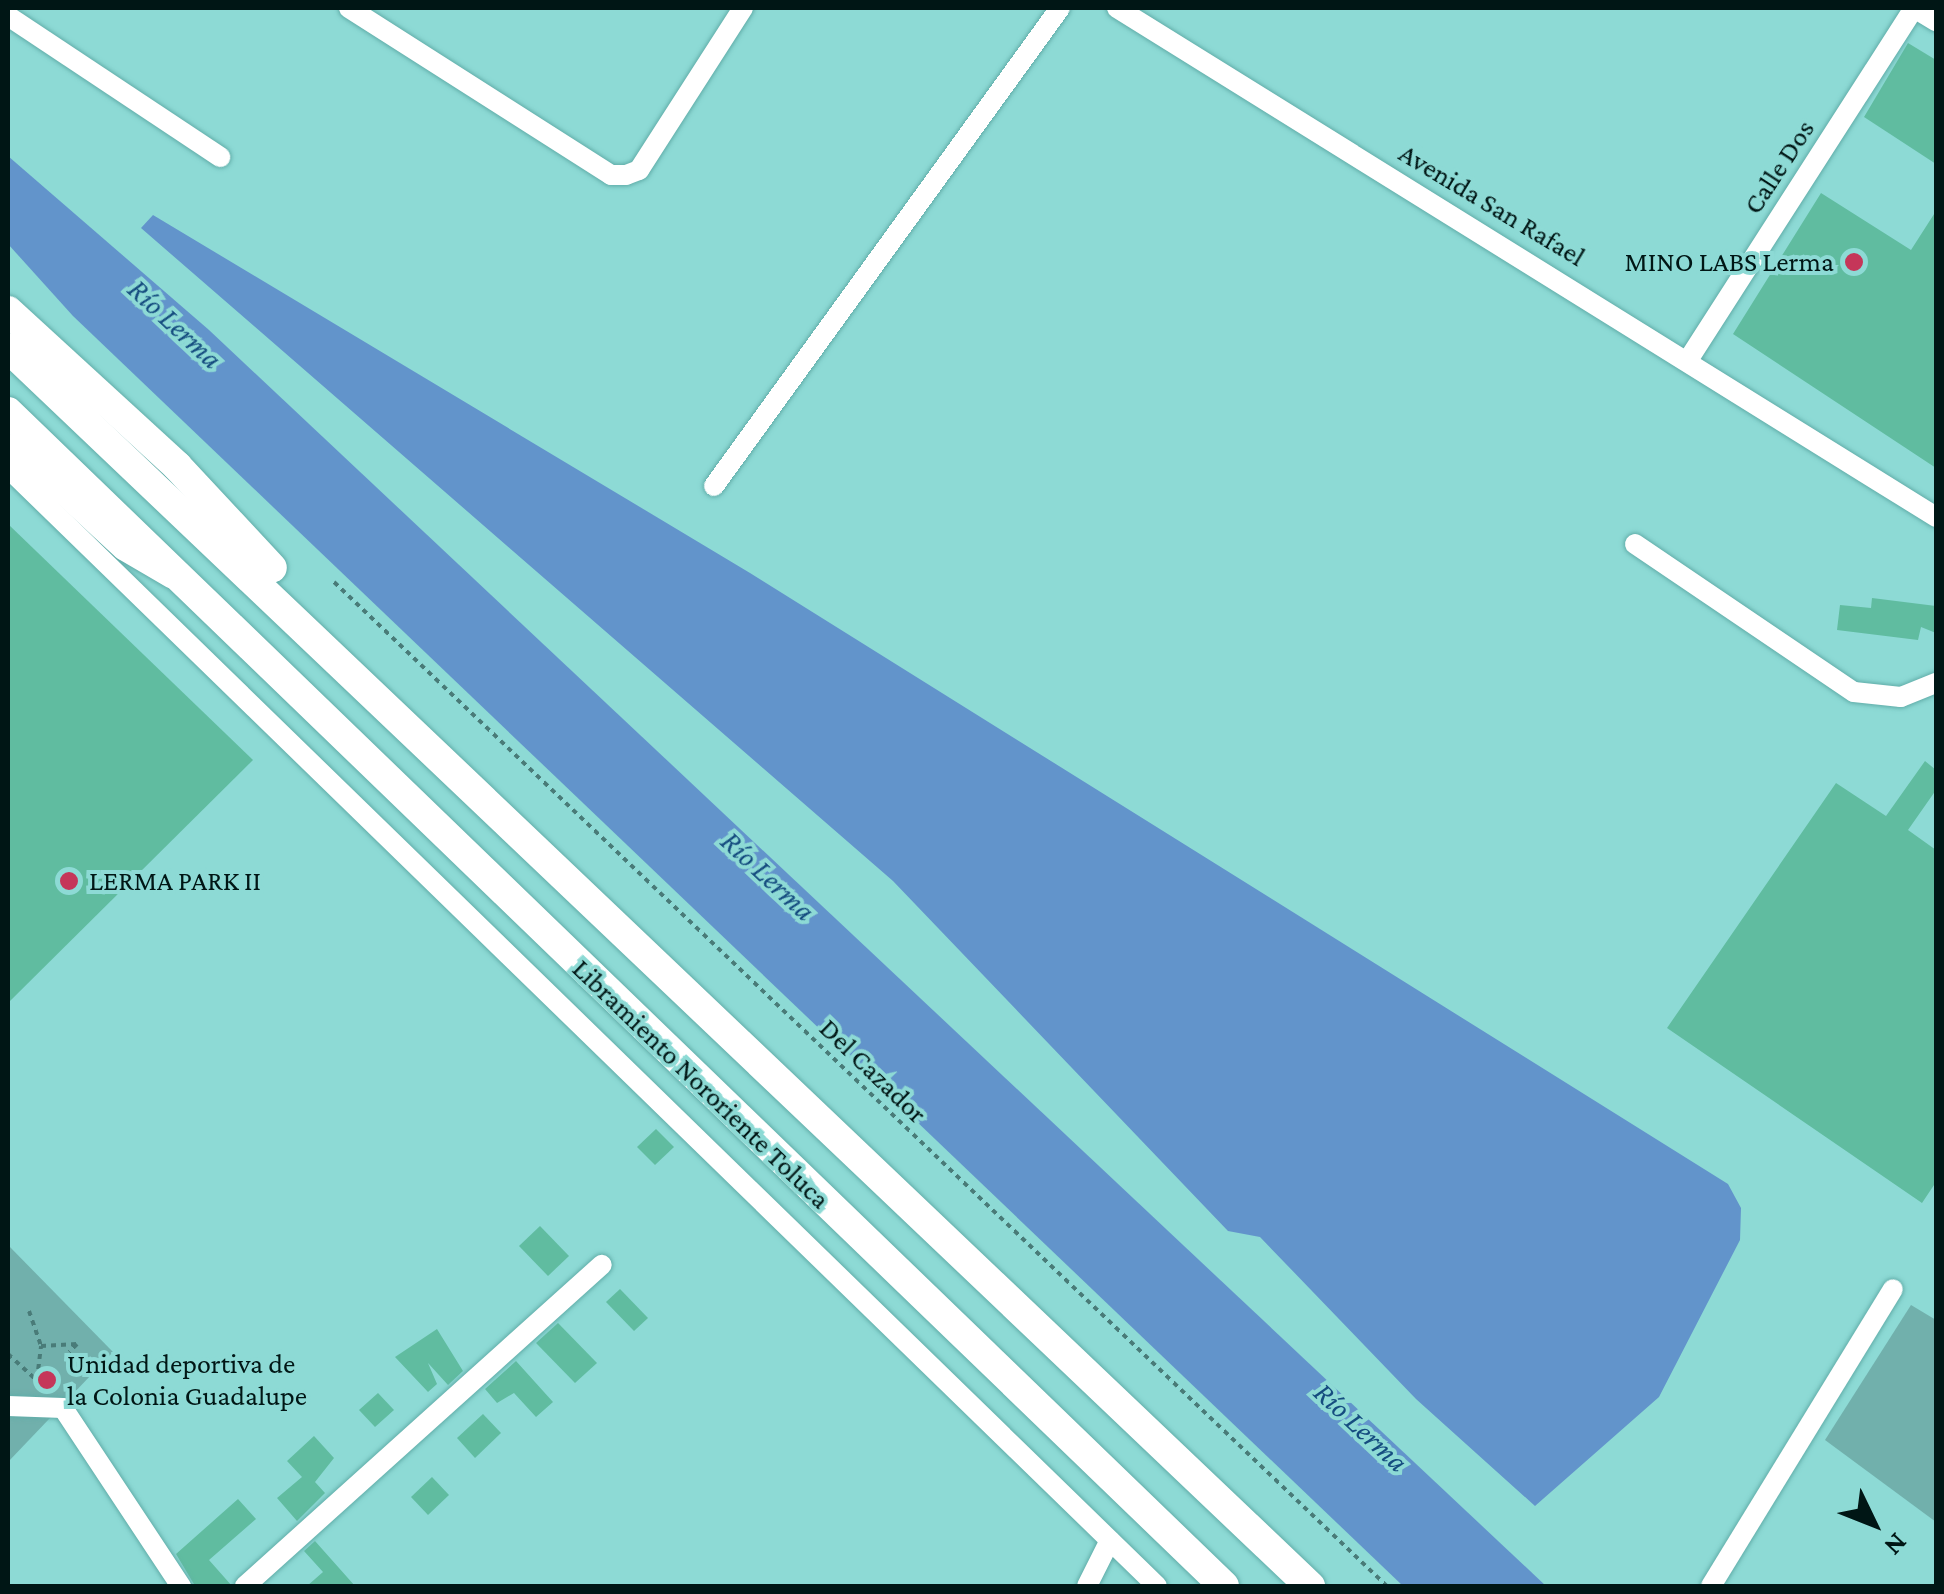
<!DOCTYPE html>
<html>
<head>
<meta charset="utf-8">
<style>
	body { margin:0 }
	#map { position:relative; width:1944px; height:1594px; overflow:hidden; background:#8ddad5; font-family:"Crimson Pro",serif }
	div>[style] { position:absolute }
	.green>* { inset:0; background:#71b0ac }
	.water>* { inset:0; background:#6294cb }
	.building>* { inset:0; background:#60bca0 }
	.path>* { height:4px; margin-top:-2px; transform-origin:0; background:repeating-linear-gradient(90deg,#497b78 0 5px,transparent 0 10px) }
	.roads { filter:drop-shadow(0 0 2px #61ada9) drop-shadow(0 0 2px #61ada9) }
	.minor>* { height:20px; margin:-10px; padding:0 10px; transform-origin:10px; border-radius:10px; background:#fff }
	.highway>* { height:30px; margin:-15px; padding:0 15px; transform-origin:15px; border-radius:15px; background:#fff }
	.dots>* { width:28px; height:28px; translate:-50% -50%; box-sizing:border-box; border:5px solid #8ddad5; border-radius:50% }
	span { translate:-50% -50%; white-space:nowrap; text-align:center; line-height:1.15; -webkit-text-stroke:8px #8ddad5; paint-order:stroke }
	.street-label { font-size:28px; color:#001615 }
	.poi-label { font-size:28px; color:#001615 }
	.right { translate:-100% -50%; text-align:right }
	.left { translate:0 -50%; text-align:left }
	.water-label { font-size:30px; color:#154c7f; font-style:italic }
	.frame { position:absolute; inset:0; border:10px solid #001615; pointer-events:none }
	.north { position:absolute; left:1824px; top:1474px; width:100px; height:100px; -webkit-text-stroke:8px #8ddad5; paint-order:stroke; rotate:133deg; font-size:28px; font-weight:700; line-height:40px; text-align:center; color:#001615 }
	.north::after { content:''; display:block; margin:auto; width:35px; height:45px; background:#001615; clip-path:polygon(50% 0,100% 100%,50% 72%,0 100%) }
</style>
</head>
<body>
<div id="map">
	<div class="green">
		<div style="clip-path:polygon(8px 1245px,113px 1352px,8px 1462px)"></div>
		<div style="clip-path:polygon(1911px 1305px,1936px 1320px,1936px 1522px,1825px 1440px)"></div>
	</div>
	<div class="water">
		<div style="clip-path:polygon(8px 156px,209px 330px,1546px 1586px,1403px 1586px,73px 316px,8px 244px)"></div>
		<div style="clip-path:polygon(153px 215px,750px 573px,1728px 1184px,1741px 1208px,1740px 1240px,1659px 1397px,1535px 1506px,1416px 1399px,1260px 1237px,1228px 1231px,893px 881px,141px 228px)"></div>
	</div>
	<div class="building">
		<div style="clip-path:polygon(1908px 43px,1936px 60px,1936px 164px,1864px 117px)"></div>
		<div style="clip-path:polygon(1821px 193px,1911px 250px,1936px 211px,1936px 468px,1733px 334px)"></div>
		<div style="clip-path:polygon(8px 524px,253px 760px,8px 1003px)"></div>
		<div style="clip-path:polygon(1872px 598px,1936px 606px,1936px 633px,1921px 627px,1918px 640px,1837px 630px,1840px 605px,1871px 608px)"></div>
		<div style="clip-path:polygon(1925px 761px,1936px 770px,1936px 790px,1908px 830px,1936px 850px,1936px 1182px,1922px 1203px,1667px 1028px,1836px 783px,1886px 816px)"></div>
		<div style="clip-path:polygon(656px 1129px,674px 1147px,655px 1165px,637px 1147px)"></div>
		<div style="clip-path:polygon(540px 1226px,569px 1256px,548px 1276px,519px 1246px)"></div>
		<div style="clip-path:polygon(620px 1289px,648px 1318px,634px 1331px,606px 1302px)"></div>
		<div style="clip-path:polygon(558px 1323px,597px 1363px,575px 1383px,536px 1343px)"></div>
		<div style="clip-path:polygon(437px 1329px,463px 1371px,448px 1385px,428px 1363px,437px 1384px,428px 1392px,395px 1357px)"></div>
		<div style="clip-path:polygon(516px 1361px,553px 1402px,536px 1417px,514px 1393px,497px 1403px,485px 1389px)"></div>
		<div style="clip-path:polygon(378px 1393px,394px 1410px,375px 1427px,359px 1410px)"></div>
		<div style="clip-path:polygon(483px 1414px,501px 1433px,475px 1458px,457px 1438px)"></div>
		<div style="clip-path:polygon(314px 1436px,334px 1458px,315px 1482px,325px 1493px,297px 1521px,277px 1498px,302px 1477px,287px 1461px)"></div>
		<div style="clip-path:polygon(432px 1477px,449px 1495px,428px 1515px,411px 1497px)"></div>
		<div style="clip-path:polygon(238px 1499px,256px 1519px,209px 1560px,232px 1586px,195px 1586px,176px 1554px)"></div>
		<div style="clip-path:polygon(315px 1541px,355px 1586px,307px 1586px,323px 1572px,304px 1551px)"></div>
	</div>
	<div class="path">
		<div style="left:334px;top:582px;width:1455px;rotate:43.64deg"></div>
		<div style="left:29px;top:1311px;width:37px;rotate:71deg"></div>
		<div style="left:8px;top:1354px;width:50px;rotate:42.6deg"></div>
		<div style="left:37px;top:1379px;width:33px;rotate:-83deg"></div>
		<div style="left:41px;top:1346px;width:36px;rotate:-3deg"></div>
		<div style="left:77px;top:1344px;width:11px;rotate:135deg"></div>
	</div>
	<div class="roads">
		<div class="minor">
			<div style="left:349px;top:8px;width:311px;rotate:32.5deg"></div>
			<div style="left:611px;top:175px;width:15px"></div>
			<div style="left:626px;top:175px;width:14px;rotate:-21deg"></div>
			<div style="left:639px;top:170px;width:193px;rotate:-57.3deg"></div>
			<div style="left:1117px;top:8px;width:964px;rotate:31.86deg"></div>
			<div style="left:1914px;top:8px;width:26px;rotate:31deg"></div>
			<div style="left:8px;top:16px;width:255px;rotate:33.6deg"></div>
			<div style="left:1690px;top:357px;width:415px;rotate:-57.3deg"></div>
			<div style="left:8px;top:444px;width:156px;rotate:42.7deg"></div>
			<div style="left:123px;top:550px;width:56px;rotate:30.3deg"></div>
			<div style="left:8px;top:468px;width:1603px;rotate:44.22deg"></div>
			<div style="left:714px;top:486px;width:590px;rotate:-54.1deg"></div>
			<div style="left:1635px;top:544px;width:264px;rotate:34.1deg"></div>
			<div style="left:1854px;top:692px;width:47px;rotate:6.1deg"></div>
			<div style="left:1901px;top:697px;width:38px;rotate:-22deg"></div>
			<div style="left:8px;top:1406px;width:55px;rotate:2.1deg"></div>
			<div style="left:63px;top:1408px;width:214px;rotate:56.5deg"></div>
			<div style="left:245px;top:1586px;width:480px;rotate:-42deg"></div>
			<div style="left:1087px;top:1586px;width:51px;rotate:-63.4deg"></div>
			<div style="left:1711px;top:1586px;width:348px;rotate:-58.5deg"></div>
		</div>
		<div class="highway">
			<div style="left:8px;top:311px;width:229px;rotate:42.5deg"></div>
			<div style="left:177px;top:466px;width:139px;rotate:47deg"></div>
			<div style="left:8px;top:348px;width:1797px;rotate:43.56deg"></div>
			<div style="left:8px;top:412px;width:1690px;rotate:43.99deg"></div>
		</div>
	</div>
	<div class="dots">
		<div style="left:1854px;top:262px;background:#c53659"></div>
		<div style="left:69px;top:881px;background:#c53659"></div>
		<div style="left:47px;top:1380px;background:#c53659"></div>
	</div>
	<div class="street-label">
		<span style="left:1779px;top:167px;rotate:-57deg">Calle Dos</span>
		<span style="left:1492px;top:205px;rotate:31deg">Avenida San Rafael</span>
		<span style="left:873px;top:1071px;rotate:44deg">Del Cazador</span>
		<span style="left:701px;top:1084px;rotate:44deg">Libramiento Nororiente Toluca</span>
	</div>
	<div class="poi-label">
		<span class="right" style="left:1834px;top:262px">MINO LABS Lerma</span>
		<span class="left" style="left:89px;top:881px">LERMA PARK II</span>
		<span class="left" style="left:67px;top:1380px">Unidad deportiva de<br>la Colonia Guadalupe</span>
	</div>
	<div class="water-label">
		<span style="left:175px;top:324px;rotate:43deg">Río Lerma</span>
		<span style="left:768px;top:876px;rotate:43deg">Río Lerma</span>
		<span style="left:1361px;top:1427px;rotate:43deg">Río Lerma</span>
	</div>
	<div class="frame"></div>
	<div class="north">N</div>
</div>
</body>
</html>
